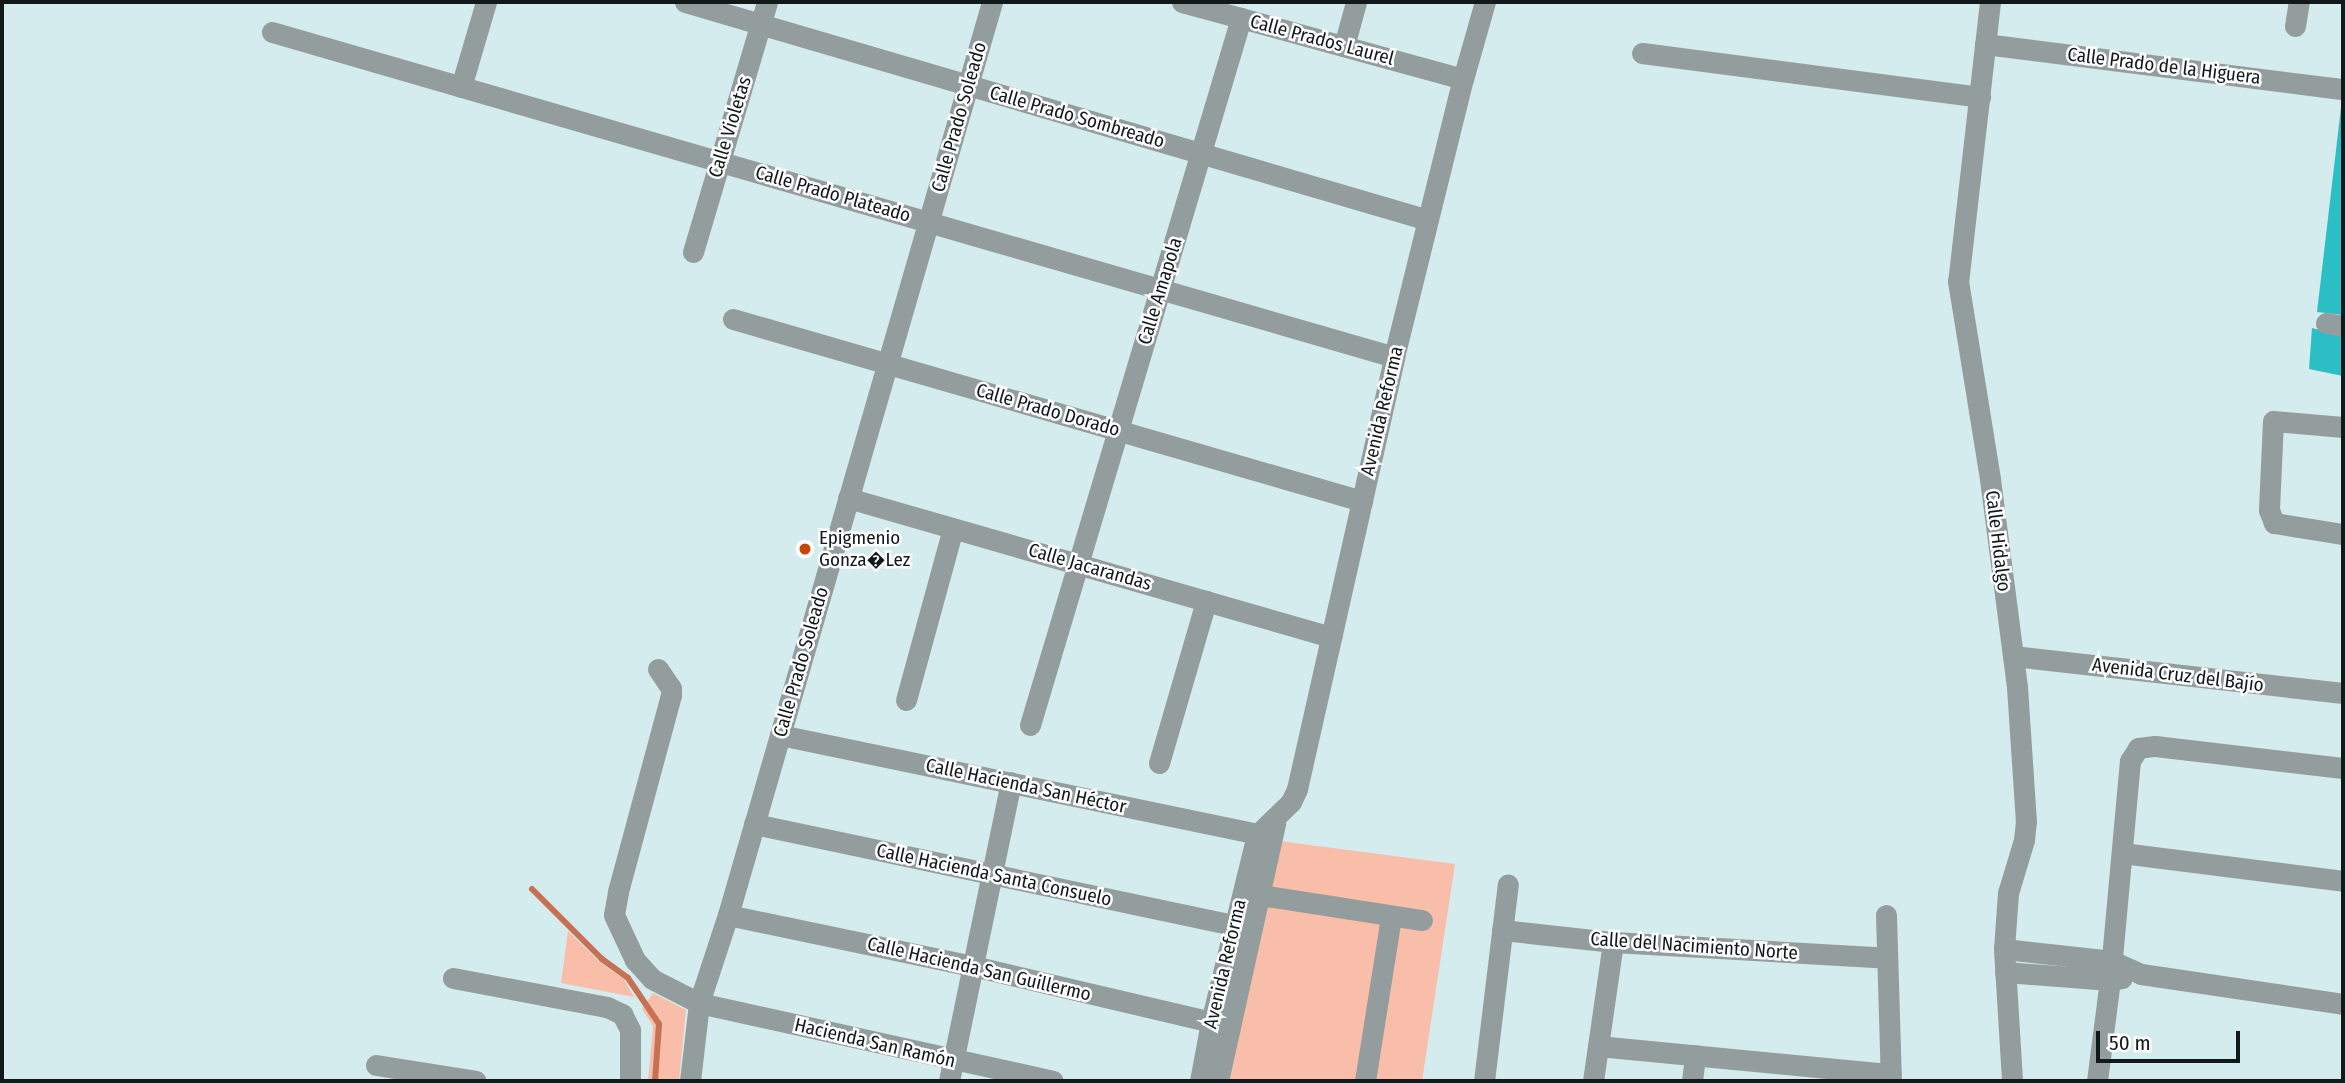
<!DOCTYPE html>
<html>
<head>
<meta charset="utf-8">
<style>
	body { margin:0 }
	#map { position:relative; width:2345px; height:1083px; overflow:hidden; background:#d4eced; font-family:"Fira Sans Condensed",sans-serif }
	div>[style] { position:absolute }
	.green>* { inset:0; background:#f9beaa }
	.stream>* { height:6px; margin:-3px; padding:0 3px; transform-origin:3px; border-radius:3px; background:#c67153 }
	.building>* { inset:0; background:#2bbec5 }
	.minor>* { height:21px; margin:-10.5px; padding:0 10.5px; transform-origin:10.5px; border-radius:10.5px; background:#939d9d }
	.dots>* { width:19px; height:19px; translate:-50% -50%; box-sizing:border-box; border:4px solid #fff; border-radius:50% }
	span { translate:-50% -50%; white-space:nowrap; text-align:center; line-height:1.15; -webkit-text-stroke:5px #fff; paint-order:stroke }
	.street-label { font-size:19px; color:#11191a }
	.poi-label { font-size:19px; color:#11191a }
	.left { translate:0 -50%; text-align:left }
	.frame { position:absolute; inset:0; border:4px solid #11191a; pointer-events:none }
	.scale { position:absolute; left:2096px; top:1031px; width:144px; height:32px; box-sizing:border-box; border:4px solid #11191a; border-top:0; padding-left:9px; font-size:21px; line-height:24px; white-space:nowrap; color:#11191a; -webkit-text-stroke:5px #fff; paint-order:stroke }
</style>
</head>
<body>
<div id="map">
	<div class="green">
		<div style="clip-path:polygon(1265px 839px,1455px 864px,1422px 1081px,1214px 1081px)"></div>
		<div style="clip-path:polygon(568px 931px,600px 962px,624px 979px,634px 997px,561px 983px)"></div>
		<div style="clip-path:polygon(653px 993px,686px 1010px,679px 1081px,648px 1081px,653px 1026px,642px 1009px)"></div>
	</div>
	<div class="stream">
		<div style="left:532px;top:889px;width:99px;rotate:45deg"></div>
		<div style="left:602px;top:959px;width:32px;rotate:36deg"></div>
		<div style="left:628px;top:978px;width:55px;rotate:56deg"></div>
		<div style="left:659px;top:1024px;width:57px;rotate:94deg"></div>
	</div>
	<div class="building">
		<div style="clip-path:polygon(2342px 99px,2343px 99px,2343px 315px,2317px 312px)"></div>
		<div style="clip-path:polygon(2312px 328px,2343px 336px,2343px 376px,2309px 369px)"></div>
	</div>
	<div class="minor">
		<div style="left:685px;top:2px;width:774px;rotate:16.35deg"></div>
		<div style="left:1182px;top:2px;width:291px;rotate:15.3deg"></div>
		<div style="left:1990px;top:2px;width:281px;rotate:96.5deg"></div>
		<div style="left:1958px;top:281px;width:201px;rotate:80.8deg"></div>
		<div style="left:1990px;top:479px;width:210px;rotate:82.6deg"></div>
		<div style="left:2017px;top:687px;width:134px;rotate:86.2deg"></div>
		<div style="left:2026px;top:821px;width:19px;rotate:96deg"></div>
		<div style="left:2024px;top:840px;width:55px;rotate:106.8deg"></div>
		<div style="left:2008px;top:893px;width:56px;rotate:94.1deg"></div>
		<div style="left:2004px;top:949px;width:132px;rotate:86.5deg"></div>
		<div style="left:2295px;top:26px;width:24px;rotate:-81deg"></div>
		<div style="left:272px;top:32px;width:1168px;rotate:16.15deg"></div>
		<div style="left:1985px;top:44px;width:361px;rotate:7.2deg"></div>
		<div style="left:1344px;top:46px;width:46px;rotate:-74.7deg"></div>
		<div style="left:1642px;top:53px;width:341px;rotate:7.4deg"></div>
		<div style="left:461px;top:87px;width:89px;rotate:-73.6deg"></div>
		<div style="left:693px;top:252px;width:261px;rotate:-73.5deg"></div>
		<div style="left:733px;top:319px;width:655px;rotate:16.14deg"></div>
		<div style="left:2326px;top:323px;width:17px;rotate:10deg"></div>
		<div style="left:2343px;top:427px;width:70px;rotate:-175.1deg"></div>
		<div style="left:2273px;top:421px;width:89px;rotate:92.6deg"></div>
		<div style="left:2269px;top:510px;width:14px;rotate:69deg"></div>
		<div style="left:2274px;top:523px;width:70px;rotate:9.1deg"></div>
		<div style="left:848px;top:498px;width:503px;rotate:16.06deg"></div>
		<div style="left:2013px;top:656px;width:332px;rotate:6.4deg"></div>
		<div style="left:658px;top:669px;width:23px;rotate:56deg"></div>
		<div style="left:671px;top:688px;width:7px;rotate:90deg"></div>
		<div style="left:671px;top:695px;width:204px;rotate:105.1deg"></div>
		<div style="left:618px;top:892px;width:23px;rotate:100deg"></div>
		<div style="left:614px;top:915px;width:50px;rotate:65deg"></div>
		<div style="left:635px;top:960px;width:25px;rotate:48deg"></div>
		<div style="left:652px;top:979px;width:53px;rotate:27.1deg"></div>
		<div style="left:699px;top:1003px;width:362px;rotate:12.4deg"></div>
		<div style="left:906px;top:700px;width:178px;rotate:-74.7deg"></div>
		<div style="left:1030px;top:725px;width:738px;rotate:-73.38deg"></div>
		<div style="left:780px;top:735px;width:498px;rotate:11.7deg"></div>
		<div style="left:1159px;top:763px;width:169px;rotate:-73.8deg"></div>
		<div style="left:754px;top:824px;width:491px;rotate:11.9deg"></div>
		<div style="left:2122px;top:853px;width:223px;rotate:7.2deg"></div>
		<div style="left:1247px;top:893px;width:177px;rotate:8.8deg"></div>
		<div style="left:728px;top:915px;width:250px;rotate:11.8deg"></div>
		<div style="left:973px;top:966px;width:244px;rotate:13.2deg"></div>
		<div style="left:1211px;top:1022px;width:20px;rotate:24deg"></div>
		<div style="left:1886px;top:915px;width:166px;rotate:88.3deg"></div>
		<div style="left:1502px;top:930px;width:112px;rotate:6.2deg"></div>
		<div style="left:1613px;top:942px;width:274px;rotate:3.3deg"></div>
		<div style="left:2004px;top:949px;width:109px;rotate:6.3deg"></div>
		<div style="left:2112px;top:961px;width:32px;rotate:24deg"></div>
		<div style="left:2141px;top:974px;width:204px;rotate:8.4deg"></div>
		<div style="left:2005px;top:972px;width:105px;rotate:4.4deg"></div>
		<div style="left:2110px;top:980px;width:12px;rotate:-9deg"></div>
		<div style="left:453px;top:978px;width:157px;rotate:10.7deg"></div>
		<div style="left:607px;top:1007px;width:17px;rotate:25deg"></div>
		<div style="left:622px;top:1014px;width:18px;rotate:63deg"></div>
		<div style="left:630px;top:1030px;width:51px;rotate:90deg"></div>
		<div style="left:1598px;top:1046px;width:294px;rotate:5.5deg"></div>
		<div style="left:376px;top:1065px;width:101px;rotate:9.1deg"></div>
		<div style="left:690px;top:1081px;width:79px;rotate:-83.4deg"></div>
		<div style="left:699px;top:1003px;width:93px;rotate:-71.8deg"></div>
		<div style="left:728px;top:915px;width:950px;rotate:-73.87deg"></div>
		<div style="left:949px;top:1081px;width:305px;rotate:-78.3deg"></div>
		<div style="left:1200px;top:1081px;width:60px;rotate:-79.4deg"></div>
		<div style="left:1211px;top:1022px;width:193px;rotate:-76.2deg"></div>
		<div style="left:1257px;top:835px;width:47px;rotate:-44.1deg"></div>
		<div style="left:1291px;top:802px;width:14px;rotate:-65deg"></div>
		<div style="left:1297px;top:789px;width:443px;rotate:-77.3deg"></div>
		<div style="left:1394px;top:357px;width:286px;rotate:-76.1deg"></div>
		<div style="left:1463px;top:79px;width:80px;rotate:-74.1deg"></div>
		<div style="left:1218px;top:1081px;width:264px;rotate:-77.5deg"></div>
		<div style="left:1365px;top:1081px;width:167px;rotate:-81deg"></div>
		<div style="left:1484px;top:1081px;width:198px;rotate:-83.1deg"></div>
		<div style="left:1593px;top:1081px;width:140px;rotate:-81.8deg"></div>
		<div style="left:1692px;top:1081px;width:26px;rotate:-83deg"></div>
		<div style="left:2097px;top:1081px;width:102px;rotate:-82.7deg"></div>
		<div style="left:2110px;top:980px;width:220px;rotate:-84.8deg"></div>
		<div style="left:2130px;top:761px;width:15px;rotate:-58deg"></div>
		<div style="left:2138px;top:748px;width:17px;rotate:-7deg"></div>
		<div style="left:2155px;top:746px;width:189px;rotate:6.7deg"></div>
	</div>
	<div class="dots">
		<div style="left:805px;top:549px;background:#cb4502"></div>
	</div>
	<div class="street-label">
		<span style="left:1322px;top:40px;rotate:15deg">Calle Prados Laurel</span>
		<span style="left:2164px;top:66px;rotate:7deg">Calle Prado de la Higuera</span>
		<span style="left:959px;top:117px;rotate:-74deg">Calle Prado Soleado</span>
		<span style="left:1077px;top:117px;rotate:16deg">Calle Prado Sombreado</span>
		<span style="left:730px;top:127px;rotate:-73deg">Calle Violetas</span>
		<span style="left:833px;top:194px;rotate:16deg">Calle Prado Plateado</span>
		<span style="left:1160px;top:291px;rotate:-73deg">Calle Amapola</span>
		<span style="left:1048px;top:410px;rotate:16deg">Calle Prado Dorado</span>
		<span style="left:1382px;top:411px;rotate:-77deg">Avenida Reforma</span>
		<span style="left:1998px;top:541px;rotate:83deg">Calle Hidalgo</span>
		<span style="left:1090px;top:567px;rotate:16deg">Calle Jacarandas</span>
		<span style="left:801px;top:662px;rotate:-74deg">Calle Prado Soleado</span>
		<span style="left:2178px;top:675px;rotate:7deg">Avenida Cruz del Bajío</span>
		<span style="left:1026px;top:786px;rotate:12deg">Calle Hacienda San Héctor</span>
		<span style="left:994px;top:875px;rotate:12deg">Calle Hacienda Santa Consuelo</span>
		<span style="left:1694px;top:946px;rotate:4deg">Calle del Nacimiento Norte</span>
		<span style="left:1225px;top:964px;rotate:-77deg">Avenida Reforma</span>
		<span style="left:979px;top:969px;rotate:13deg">Calle Hacienda San Guillermo</span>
		<span style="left:875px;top:1043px;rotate:13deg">Hacienda San Ramón</span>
	</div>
	<div class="poi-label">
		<span class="left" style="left:819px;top:549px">Epigmenio<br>Gonza�Lez</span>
	</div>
	<div class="frame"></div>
	<div class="scale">50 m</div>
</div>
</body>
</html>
